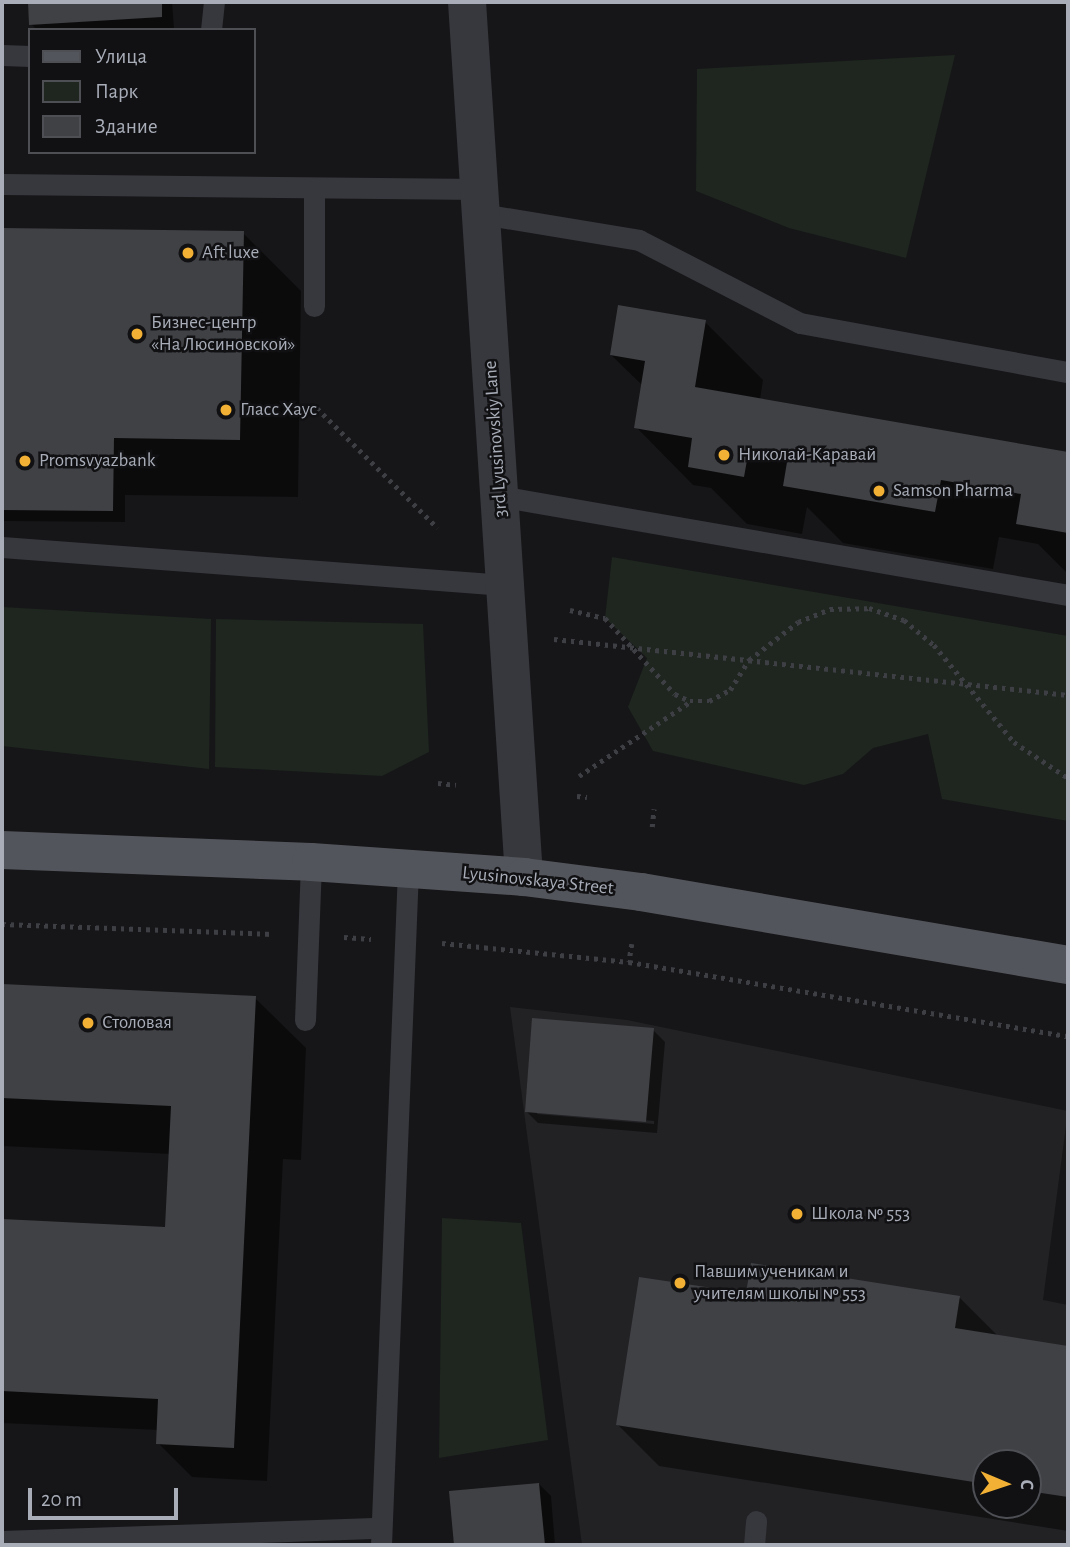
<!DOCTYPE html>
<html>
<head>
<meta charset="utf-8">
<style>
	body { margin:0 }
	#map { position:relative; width:1070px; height:1547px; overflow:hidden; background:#161618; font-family:"Alegreya Sans",sans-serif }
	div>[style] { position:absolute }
	.built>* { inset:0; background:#222225 }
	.green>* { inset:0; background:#1e261f }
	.shadow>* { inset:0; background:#0007 }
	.building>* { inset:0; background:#404145 }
	.path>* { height:4.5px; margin-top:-2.25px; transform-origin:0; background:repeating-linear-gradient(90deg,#3d3f44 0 3.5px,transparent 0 8.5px) }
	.lane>* { height:21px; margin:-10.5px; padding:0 10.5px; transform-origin:10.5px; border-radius:10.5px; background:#37383d }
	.street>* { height:38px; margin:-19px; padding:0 19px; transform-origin:19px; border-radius:19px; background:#37383d }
	.primary>* { height:38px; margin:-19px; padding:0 19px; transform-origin:19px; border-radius:19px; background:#53555c }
	.dots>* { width:19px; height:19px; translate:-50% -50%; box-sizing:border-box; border:4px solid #111113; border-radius:50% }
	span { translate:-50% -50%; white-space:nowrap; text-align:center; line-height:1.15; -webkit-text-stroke:5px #111113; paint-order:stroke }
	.poi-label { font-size:19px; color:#a8adb8 }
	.left { translate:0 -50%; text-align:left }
	.street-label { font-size:19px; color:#a8adb8 }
	.frame { position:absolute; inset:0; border:4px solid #a8adb8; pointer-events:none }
	.legend { position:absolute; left:28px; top:28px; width:228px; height:126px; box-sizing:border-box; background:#111113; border:2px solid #4d4f55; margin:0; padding:9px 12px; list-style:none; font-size:21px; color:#a8adb8 }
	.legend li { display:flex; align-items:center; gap:14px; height:35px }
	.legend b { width:35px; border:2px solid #4d4f55 }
	.north { position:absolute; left:972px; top:1449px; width:70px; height:70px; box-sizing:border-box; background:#111113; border:2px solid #4d4f55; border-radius:50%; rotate:92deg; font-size:19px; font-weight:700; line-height:28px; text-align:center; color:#a8adb8 }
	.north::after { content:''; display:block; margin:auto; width:24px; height:32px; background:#f2b134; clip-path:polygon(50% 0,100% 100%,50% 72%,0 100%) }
	.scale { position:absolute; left:28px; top:1488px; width:150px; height:32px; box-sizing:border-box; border:4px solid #a8adb8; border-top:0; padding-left:9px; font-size:21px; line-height:24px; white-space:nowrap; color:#a8adb8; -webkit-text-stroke:5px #111113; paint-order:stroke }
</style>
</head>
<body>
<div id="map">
	<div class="built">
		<div style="clip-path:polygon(evenodd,510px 1007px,627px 1020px,1068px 1111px,1043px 1300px,1068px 1305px,1068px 1545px,582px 1545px,510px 1007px,986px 1463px,1028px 1463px,1028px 1505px,986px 1505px,986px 1463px)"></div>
	</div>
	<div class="green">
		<div style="clip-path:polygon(955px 55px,906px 258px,789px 228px,696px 191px,697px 69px)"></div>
		<div style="clip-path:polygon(612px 557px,1068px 636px,1068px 821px,942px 799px,928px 734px,873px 748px,843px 774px,804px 785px,653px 751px,628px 707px,647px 658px,605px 618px)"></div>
		<div style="clip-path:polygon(2px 607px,211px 619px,209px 769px,2px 746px)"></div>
		<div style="clip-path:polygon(216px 619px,423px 624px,429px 752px,382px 776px,215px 767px)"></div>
		<div style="clip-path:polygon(442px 1218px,521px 1223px,548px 1440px,439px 1458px)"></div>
	</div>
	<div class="shadow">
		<div style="clip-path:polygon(29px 2px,172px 2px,174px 28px,37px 30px,31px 24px)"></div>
		<div style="clip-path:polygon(2px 230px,243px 233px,301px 291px,298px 497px,125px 495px,125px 522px,2px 521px)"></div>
		<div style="clip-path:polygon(705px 322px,763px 380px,760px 400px,1068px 453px,1068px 574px,1038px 544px,999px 537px,993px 569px,843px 543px,807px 507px,802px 534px,747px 524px,711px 488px,693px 485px,636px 427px,643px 386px,611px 355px)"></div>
		<div style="clip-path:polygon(2px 986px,255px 998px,306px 1048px,301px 1160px,283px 1159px,267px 1481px,192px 1477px,158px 1443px,159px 1430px,2px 1423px,2px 1220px,167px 1228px,171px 1154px,2px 1146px)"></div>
		<div style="clip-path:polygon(evenodd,653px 1030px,665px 1042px,657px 1133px,538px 1123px,526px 1111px,653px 1030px,537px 1111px,654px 1121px,654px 1124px,537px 1114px,537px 1111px)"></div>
		<div style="clip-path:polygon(evenodd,747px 1295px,960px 1298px,998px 1336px,1068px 1348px,1068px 1531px,659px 1466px,618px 1425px,747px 1295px,986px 1463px,1028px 1463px,1028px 1505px,986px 1505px,986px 1463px)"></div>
		<div style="clip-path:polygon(539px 1484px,551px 1496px,555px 1545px,456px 1545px,451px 1493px)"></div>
	</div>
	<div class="building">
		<div style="clip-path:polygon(28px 2px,162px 2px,162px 17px,29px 25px)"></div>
		<div style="clip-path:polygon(2px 228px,244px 231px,240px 440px,114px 438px,113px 511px,2px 510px)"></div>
		<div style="clip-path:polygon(618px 305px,706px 320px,695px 387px,1068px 452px,1068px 533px,1016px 524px,1021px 494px,941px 480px,935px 512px,783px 486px,788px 456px,749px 449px,744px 477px,688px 467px,692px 438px,634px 428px,645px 361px,610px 355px)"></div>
		<div style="clip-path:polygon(2px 984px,256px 996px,234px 1448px,156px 1444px,158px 1399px,2px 1391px,2px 1219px,165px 1227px,171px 1106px,2px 1098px)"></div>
		<div style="clip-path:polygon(532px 1018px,654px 1028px,646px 1122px,525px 1112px)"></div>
		<div style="clip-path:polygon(751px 1263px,960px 1296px,955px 1328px,1068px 1346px,1068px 1497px,1028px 1491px,1028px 1463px,986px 1463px,986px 1484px,616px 1425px,639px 1277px,746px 1293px)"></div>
		<div style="clip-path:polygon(539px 1483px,545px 1545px,454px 1545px,449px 1491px)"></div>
	</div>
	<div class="path">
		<div style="left:317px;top:408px;width:170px;rotate:44.8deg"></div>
		<div style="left:570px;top:610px;width:36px;rotate:13deg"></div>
		<div style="left:605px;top:618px;width:103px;rotate:47.4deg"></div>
		<div style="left:675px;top:694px;width:17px;rotate:25deg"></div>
		<div style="left:690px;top:701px;width:19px"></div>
		<div style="left:709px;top:701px;width:24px;rotate:-28deg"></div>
		<div style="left:730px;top:690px;width:36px;rotate:-58deg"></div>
		<div style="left:749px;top:660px;width:62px;rotate:-37.8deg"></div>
		<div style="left:798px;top:622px;width:35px;rotate:-22deg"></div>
		<div style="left:830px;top:609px;width:39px;rotate:-1deg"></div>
		<div style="left:869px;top:608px;width:37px;rotate:19deg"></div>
		<div style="left:904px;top:620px;width:39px;rotate:40deg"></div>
		<div style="left:934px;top:645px;width:126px;rotate:50.5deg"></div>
		<div style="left:1014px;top:742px;width:65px;rotate:33.7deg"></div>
		<div style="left:554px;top:639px;width:517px;rotate:6.22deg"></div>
		<div style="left:579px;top:776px;width:133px;rotate:-33.7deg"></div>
		<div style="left:438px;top:783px;width:18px;rotate:6deg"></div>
		<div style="left:577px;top:796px;width:10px;rotate:6deg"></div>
		<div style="left:652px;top:827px;width:18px;rotate:-84deg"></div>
		<div style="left:2px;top:924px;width:271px;rotate:2.1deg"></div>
		<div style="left:344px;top:937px;width:27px;rotate:4deg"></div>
		<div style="left:442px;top:943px;width:188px;rotate:5.8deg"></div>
		<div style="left:632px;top:944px;width:18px;rotate:99deg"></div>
		<div style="left:629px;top:962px;width:445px;rotate:9.6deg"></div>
	</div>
	<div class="lane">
		<div style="left:211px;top:30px;width:28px;rotate:-84deg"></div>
		<div style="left:2px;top:55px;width:28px;rotate:2deg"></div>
		<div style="left:2px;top:184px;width:478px;rotate:0.6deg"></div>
		<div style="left:314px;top:188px;width:118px;rotate:90deg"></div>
		<div style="left:482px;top:214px;width:159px;rotate:9.4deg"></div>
		<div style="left:639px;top:240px;width:181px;rotate:27.3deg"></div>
		<div style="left:800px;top:323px;width:272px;rotate:10.4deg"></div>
		<div style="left:499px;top:496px;width:578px;rotate:9.87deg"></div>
		<div style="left:2px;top:547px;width:504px;rotate:4.32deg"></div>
		<div style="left:305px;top:1020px;width:158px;rotate:-87.8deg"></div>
		<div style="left:2px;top:1541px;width:378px;rotate:-2deg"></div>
		<div style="left:381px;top:1545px;width:677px;rotate:-87.71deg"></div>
		<div style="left:754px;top:1545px;width:24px;rotate:-85deg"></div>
	</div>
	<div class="street">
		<div style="left:467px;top:2px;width:877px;rotate:86.27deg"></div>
	</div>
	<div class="primary">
		<div style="left:2px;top:850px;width:309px;rotate:2.2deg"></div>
		<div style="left:311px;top:862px;width:214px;rotate:4deg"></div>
		<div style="left:524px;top:877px;width:118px;rotate:7.3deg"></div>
		<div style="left:641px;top:892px;width:433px;rotate:9.7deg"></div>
	</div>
	<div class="dots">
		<div style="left:188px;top:253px;background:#f2b134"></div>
		<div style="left:137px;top:334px;background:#f2b134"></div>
		<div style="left:226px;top:410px;background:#f2b134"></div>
		<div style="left:724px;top:455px;background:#f2b134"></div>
		<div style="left:25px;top:461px;background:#f2b134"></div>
		<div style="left:879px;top:491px;background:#f2b134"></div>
		<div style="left:88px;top:1023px;background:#f2b134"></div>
		<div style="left:797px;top:1214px;background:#f2b134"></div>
		<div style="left:680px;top:1283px;background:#f2b134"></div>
	</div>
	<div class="poi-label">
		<span class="left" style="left:202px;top:253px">Aft luxe</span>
		<span class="left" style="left:151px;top:334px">Бизнес-центр<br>«На Люсиновской»</span>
		<span class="left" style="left:240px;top:410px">Гласс Хаус</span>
		<span class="left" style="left:738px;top:455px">Николай-Каравай</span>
		<span class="left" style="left:39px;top:461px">Promsvyazbank</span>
		<span class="left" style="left:893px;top:491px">Samson Pharma</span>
		<span class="left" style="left:102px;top:1023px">Столовая</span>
		<span class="left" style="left:811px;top:1214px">Школа № 553</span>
		<span class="left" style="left:694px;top:1283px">Павшим ученикам и<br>учителям школы № 553</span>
	</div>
	<div class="street-label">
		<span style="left:496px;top:439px;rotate:-94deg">3rd Lyusinovskiy Lane</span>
		<span style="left:538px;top:881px;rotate:6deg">Lyusinovskaya Street</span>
	</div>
	<div class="frame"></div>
	<ul class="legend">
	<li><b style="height:9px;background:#53555c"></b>Улица</li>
	<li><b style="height:19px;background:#1e261f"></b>Парк</li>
	<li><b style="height:19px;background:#404145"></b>Здание</li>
	</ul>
	<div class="north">С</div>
	<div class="scale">20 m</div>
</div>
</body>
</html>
